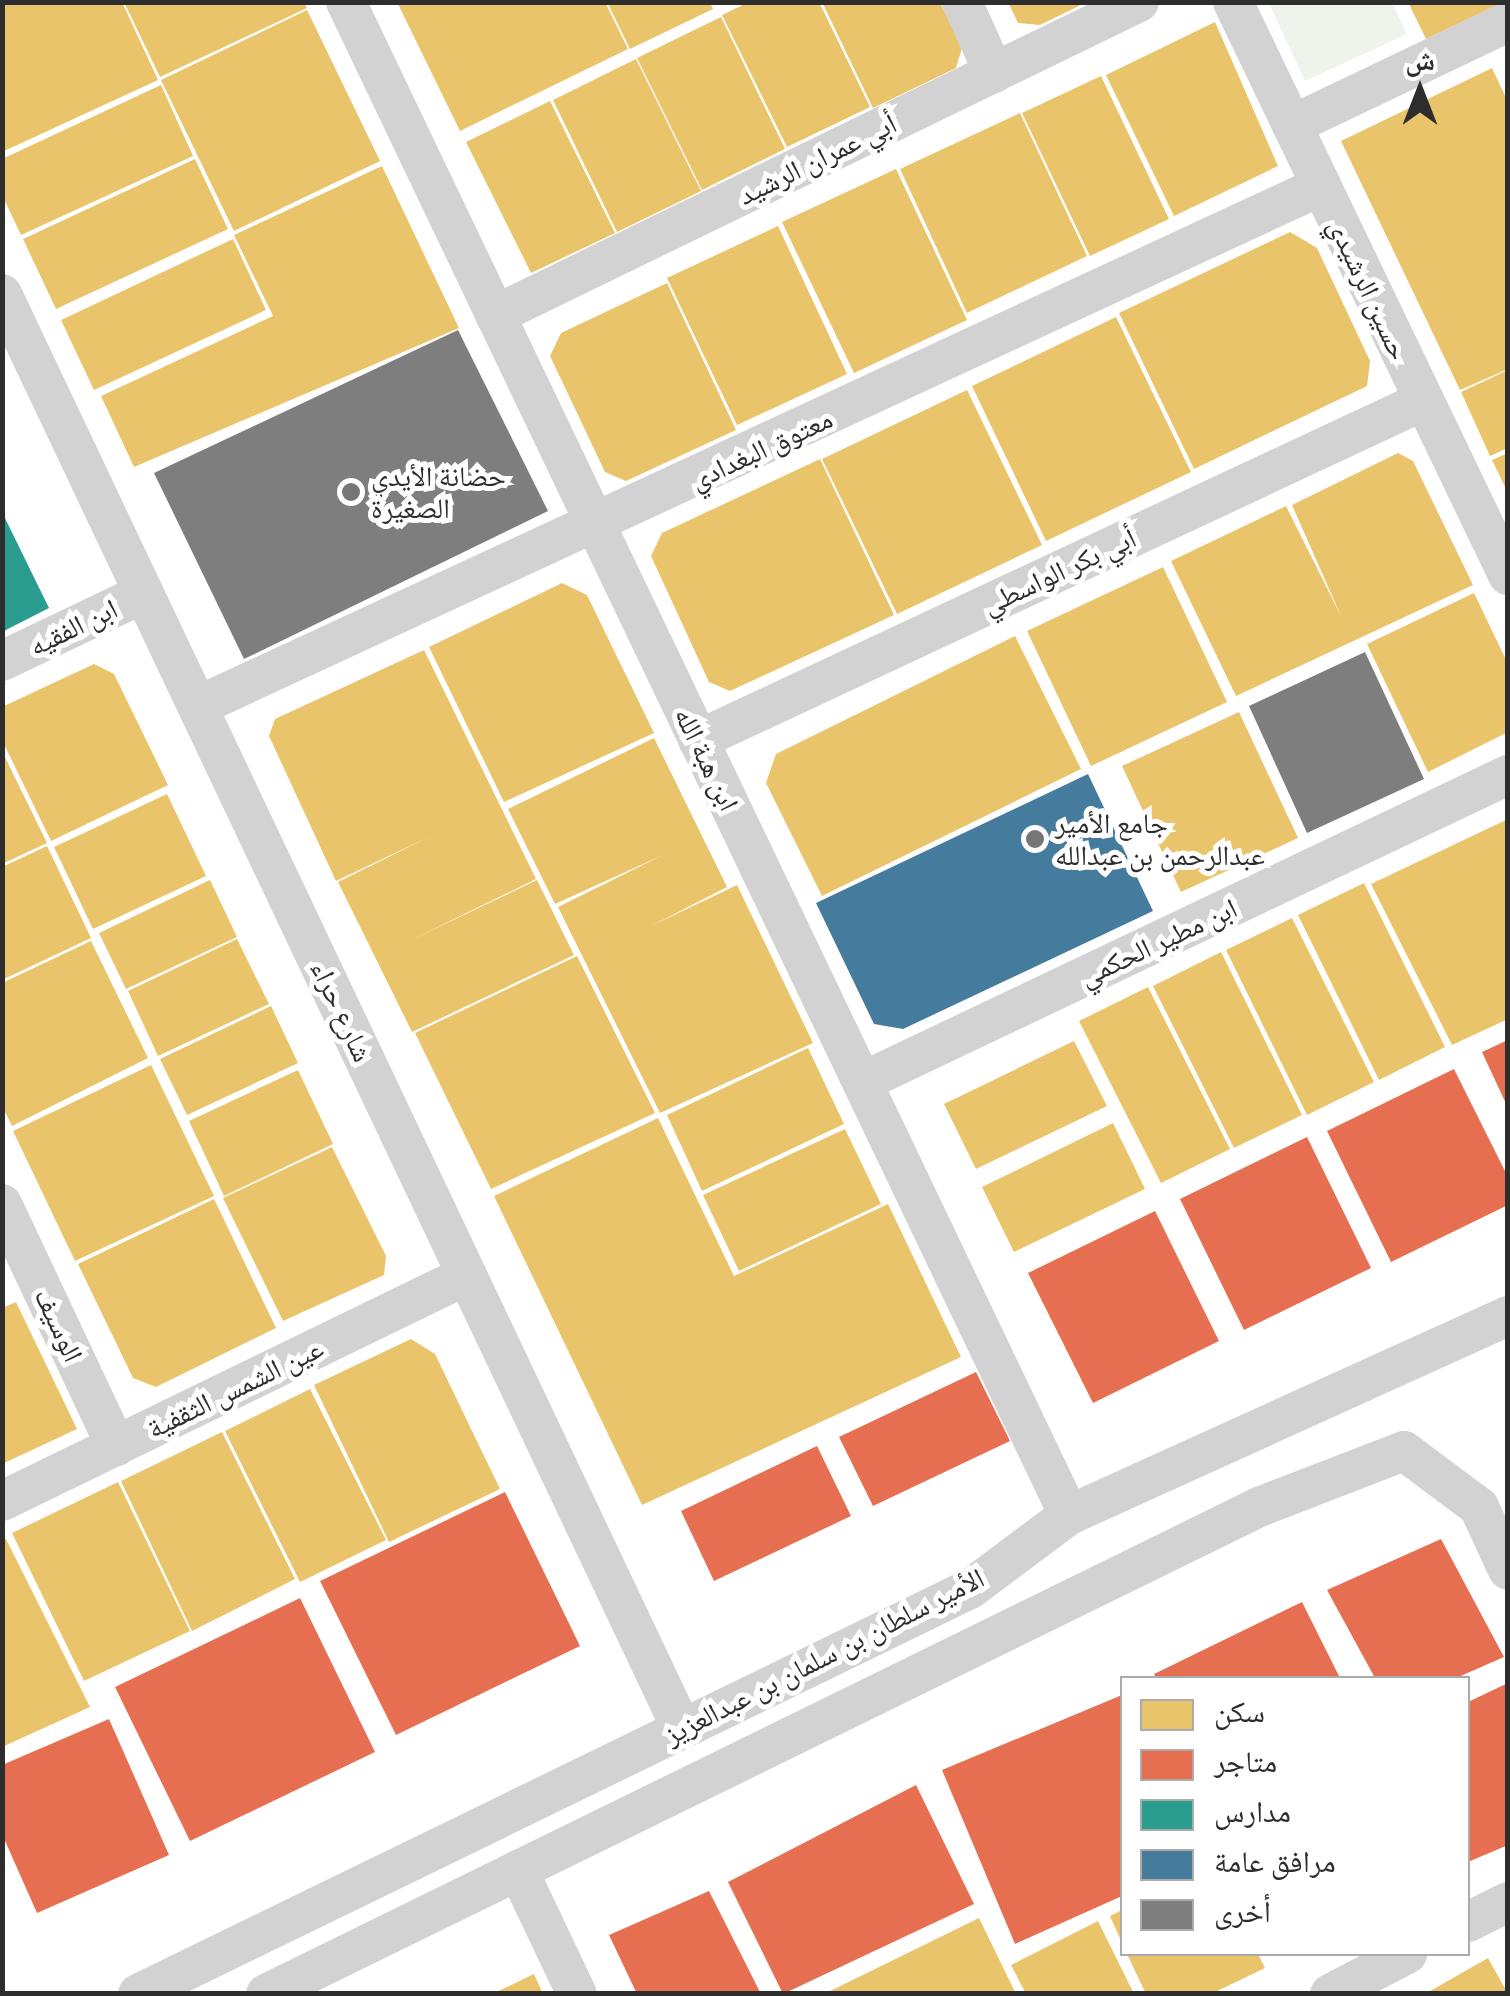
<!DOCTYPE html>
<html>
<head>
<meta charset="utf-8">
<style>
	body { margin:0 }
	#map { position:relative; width:1510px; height:1996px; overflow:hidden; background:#fff; font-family:Ubuntu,"Noto Naskh Arabic",sans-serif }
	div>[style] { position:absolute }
	.green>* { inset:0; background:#eef4eb }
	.homes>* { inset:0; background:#e9c46a }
	.shops>* { inset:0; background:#e76f51 }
	.schools>* { inset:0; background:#2a9d8f }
	.public>* { inset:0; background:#457b9d }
	.building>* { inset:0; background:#7e7e7e }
	.minor>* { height:40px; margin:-20px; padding:0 20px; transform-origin:20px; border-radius:20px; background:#d2d2d2 }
	.dots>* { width:28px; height:28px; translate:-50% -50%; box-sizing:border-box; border:5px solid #fff; border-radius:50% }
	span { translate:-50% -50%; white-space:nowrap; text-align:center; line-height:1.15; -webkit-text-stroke:10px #fff; paint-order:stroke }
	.street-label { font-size:28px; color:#2d2d2d }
	.poi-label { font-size:28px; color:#2d2d2d }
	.left { translate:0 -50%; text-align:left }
	.frame { position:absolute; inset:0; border:5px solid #2d2d2d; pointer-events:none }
	.legend { position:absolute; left:1120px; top:1676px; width:350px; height:280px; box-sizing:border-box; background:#fff; border:2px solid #ababab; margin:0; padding:12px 18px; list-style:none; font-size:30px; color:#2d2d2d }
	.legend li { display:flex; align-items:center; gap:20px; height:50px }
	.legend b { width:50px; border:2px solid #ababab }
	.north { position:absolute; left:1370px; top:40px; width:100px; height:100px; -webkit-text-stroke:8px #fff; paint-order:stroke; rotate:0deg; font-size:28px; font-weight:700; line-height:40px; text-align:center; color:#2d2d2d }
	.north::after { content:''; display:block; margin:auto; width:35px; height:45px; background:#2d2d2d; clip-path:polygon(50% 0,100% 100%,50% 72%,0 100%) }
</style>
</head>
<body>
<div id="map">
	<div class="green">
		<div style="clip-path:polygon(1269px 3px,1392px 3px,1407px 34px,1305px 81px)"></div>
	</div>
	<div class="homes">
		<div style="clip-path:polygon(2px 2px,122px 2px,158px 80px,2px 152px)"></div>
		<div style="clip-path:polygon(124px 2px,304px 2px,307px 8px,160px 77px)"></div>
		<div style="clip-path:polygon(397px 2px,605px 2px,628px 49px,460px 131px)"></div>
		<div style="clip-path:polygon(607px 2px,710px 2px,713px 9px,630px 49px)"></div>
		<div style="clip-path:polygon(749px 2px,819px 2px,870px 107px,787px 147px,722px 15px)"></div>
		<div style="clip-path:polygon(822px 2px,940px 2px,962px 48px,956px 68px,873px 108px)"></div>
		<div style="clip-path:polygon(1008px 2px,1087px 2px,1040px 25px,1018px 23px)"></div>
		<div style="clip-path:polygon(1408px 2px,1504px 2px,1426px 39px)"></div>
		<div style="clip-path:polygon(307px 10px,380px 161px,234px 231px,161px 80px)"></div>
		<div style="clip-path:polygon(721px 17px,785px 149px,702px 190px,637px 58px)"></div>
		<div style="clip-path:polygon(1215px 22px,1278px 166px,1174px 216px,1106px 75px)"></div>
		<div style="clip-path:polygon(636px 59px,701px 191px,617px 232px,553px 100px)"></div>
		<div style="clip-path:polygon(1492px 68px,1508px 102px,1508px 369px,1460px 390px,1341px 141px)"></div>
		<div style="clip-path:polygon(1101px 76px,1169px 219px,1090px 256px,1022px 113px)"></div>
		<div style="clip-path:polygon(161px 85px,193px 156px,21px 235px,2px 195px,2px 159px)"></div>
		<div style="clip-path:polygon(550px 101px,615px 233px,531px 273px,466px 142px)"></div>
		<div style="clip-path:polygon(1020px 113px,1087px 256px,967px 313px,900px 169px)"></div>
		<div style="clip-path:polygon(195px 159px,228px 229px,56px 309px,23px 239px)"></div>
		<div style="clip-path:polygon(382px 166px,459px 328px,134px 467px,101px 396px,273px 316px,234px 235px)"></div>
		<div style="clip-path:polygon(896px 169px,967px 320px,854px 373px,782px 222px)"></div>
		<div style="clip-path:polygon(778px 226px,847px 374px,737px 425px,667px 278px)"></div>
		<div style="clip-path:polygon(1290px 232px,1317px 248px,1370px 361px,1367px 386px,1194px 469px,1119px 313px)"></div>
		<div style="clip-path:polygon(233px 239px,266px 310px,94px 390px,61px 320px)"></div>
		<div style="clip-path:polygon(667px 283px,736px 430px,626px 481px,605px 472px,550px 356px,561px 333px)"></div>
		<div style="clip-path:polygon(1116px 317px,1191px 472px,1046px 541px,972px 386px)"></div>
		<div style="clip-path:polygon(1508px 370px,1508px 448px,1490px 456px,1461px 392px)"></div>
		<div style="clip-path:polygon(967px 390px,1042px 545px,897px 614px,822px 459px)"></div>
		<div style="clip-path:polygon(1398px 453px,1413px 461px,1473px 585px,1236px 696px,1171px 561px,1286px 506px,1341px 616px,1292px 505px)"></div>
		<div style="clip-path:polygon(1508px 453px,1508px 493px,1492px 460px)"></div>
		<div style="clip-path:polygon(820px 459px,894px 615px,730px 691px,709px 682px,651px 556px,662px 533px)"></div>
		<div style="clip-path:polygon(1163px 567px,1227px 702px,1091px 766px,1027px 631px)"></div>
		<div style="clip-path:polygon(562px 583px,587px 595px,654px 733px,504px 802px,429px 647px)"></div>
		<div style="clip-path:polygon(1474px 593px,1508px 664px,1508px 732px,1428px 772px,1367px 644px)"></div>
		<div style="clip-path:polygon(1015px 636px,1081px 769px,822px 896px,766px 783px,776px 754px)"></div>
		<div style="clip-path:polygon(424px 650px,536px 879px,405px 943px,537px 880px,574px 955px,412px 1032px,338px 882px,431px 836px,336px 881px,269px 736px,275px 719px)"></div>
		<div style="clip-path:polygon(94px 664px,114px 674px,168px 785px,51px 841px,2px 740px,2px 707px)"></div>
		<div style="clip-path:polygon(1239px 712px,1298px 838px,1181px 892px,1122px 766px)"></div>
		<div style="clip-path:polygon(654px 738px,727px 887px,651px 926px,737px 885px,813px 1043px,660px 1113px,558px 907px,663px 855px,555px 904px,508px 809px)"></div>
		<div style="clip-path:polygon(2px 751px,47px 843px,2px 864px)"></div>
		<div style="clip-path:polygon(167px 794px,206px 876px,93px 929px,54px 847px)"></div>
		<div style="clip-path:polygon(1508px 819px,1508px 1019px,1452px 1045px,1371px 884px)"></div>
		<div style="clip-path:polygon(47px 846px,91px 938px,2px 980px,2px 867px)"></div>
		<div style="clip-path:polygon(210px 880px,237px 937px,126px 989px,99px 933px)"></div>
		<div style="clip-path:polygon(1364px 883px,1445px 1047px,1379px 1080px,1298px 915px)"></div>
		<div style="clip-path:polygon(1292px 918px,1374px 1082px,1307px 1115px,1226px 950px)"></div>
		<div style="clip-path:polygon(237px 939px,269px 1004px,158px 1056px,128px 991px)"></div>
		<div style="clip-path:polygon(91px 941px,148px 1058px,12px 1126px,2px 1106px,2px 983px)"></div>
		<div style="clip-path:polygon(1221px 952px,1302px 1115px,1234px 1148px,1153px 986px)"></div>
		<div style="clip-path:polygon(577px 956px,655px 1113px,491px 1189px,415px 1033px)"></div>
		<div style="clip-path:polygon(1148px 987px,1230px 1149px,1161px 1183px,1079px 1021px)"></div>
		<div style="clip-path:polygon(271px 1006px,298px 1063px,187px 1115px,160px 1059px)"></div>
		<div style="clip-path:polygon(1074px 1041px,1107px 1106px,976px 1169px,944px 1104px)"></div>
		<div style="clip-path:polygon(808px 1048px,844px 1124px,702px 1191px,667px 1115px)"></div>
		<div style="clip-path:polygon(151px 1065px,214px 1196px,75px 1261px,13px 1131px)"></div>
		<div style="clip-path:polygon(298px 1070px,333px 1144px,224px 1196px,189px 1121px)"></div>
		<div style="clip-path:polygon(658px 1118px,734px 1276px,888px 1204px,961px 1357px,642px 1505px,494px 1196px)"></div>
		<div style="clip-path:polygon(1113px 1123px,1145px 1189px,1014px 1252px,982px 1187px)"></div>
		<div style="clip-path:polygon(845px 1129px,881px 1204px,739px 1271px,703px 1195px)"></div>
		<div style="clip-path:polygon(332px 1147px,386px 1256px,384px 1275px,283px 1321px,223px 1198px)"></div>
		<div style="clip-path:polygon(214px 1199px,276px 1328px,156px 1387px,133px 1378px,78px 1264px)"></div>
		<div style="clip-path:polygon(16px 1302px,77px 1429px,2px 1464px,2px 1308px)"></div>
		<div style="clip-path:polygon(411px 1339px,435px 1354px,500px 1489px,389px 1542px,314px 1385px)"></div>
		<div style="clip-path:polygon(310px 1389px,386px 1540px,300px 1582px,225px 1431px)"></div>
		<div style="clip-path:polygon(222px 1432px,295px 1579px,192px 1631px,121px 1481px)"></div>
		<div style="clip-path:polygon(118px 1482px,190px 1631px,84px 1681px,12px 1533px)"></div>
		<div style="clip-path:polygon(6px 1539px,90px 1707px,2px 1747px,2px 1541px)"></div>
		<div style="clip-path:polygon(1122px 1910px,1122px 1943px,1110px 1916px)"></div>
		<div style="clip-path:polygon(979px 1918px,1016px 1994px,824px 1994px)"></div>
		<div style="clip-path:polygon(1098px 1921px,1134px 1994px,1026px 1994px,1011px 1965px)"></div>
		<div style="clip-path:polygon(1127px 1954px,1258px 1954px,1265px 1968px,1211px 1994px,1146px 1994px)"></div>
		<div style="clip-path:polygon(1488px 1958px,1508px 1994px,1425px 1994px)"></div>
		<div style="clip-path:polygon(534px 1974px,543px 1994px,492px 1994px)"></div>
	</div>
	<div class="shops">
		<div style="clip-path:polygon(1508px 1040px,1508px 1108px,1482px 1052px)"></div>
		<div style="clip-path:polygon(1454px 1069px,1508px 1177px,1508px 1205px,1391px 1262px,1327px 1131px)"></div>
		<div style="clip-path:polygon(1307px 1137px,1371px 1268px,1244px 1330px,1180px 1199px)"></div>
		<div style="clip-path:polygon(1155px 1211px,1219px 1341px,1093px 1403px,1028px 1273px)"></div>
		<div style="clip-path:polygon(976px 1372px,1010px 1441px,873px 1506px,839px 1437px)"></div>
		<div style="clip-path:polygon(817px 1446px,851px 1516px,714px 1581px,681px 1511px)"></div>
		<div style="clip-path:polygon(505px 1492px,580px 1646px,396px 1735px,320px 1581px)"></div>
		<div style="clip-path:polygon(1441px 1539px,1504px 1657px,1456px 1678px,1375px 1678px,1327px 1590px)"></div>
		<div style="clip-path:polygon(300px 1598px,375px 1752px,190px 1841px,115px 1687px)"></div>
		<div style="clip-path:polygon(1302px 1602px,1340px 1678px,1156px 1678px,1154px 1674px)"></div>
		<div style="clip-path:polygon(1508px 1683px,1508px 1845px,1468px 1862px,1468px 1702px)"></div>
		<div style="clip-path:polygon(1122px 1695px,1122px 1896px,1015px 1944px,942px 1770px)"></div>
		<div style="clip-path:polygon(109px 1719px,169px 1855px,37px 1913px,2px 1834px,2px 1765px)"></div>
		<div style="clip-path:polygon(916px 1785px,974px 1904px,783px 1994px,728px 1882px)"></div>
		<div style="clip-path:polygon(709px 1891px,761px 1994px,637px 1994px,609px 1935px)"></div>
	</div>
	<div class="schools">
		<div style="clip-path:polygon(2px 512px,49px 608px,2px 632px)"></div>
	</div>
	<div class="public">
		<div style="clip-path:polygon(1088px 774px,1153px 911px,903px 1029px,874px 1024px,816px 903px)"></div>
	</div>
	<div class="building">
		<div style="clip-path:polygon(458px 330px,548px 511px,244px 659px,154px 473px)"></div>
		<div style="clip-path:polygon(1365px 652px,1424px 779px,1307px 833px,1249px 706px)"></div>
	</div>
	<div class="minor">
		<div style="left:346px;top:2px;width:1677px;rotate:64.46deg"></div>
		<div style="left:962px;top:2px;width:78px;rotate:65.7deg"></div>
		<div style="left:1233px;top:2px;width:636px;rotate:64.36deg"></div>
		<div style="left:1292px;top:125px;width:239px;rotate:-25.5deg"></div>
		<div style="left:2px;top:294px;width:1588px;rotate:64.65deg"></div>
		<div style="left:495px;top:315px;width:716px;rotate:-25.92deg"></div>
		<div style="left:2px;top:661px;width:157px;rotate:-25.6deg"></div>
		<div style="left:198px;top:706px;width:1238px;rotate:-24.85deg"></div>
		<div style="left:698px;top:740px;width:798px;rotate:-25.06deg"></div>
		<div style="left:862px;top:1082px;width:715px;rotate:-25.42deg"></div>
		<div style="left:2px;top:1204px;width:268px;rotate:64.8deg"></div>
		<div style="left:2px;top:1501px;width:517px;rotate:-25.92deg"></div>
		<div style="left:518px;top:1870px;width:137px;rotate:64.6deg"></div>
		<div style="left:1468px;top:1922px;width:45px;rotate:-26.6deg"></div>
		<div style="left:138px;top:1994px;width:925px;rotate:-25.96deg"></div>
		<div style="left:970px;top:1589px;width:124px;rotate:-36.8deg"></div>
		<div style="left:1069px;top:1515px;width:482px;rotate:-24.4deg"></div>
		<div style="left:266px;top:1994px;width:1106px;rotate:-26.12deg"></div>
		<div style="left:1259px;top:1507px;width:155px;rotate:-21.1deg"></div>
		<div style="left:1404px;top:1451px;width:94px;rotate:36.7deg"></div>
		<div style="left:1479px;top:1507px;width:69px;rotate:65.3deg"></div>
		<div style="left:1330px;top:1994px;width:87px;rotate:-27.5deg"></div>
	</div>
	<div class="dots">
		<div style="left:351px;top:492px;background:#767676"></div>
		<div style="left:1035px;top:839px;background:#767676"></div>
	</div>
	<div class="street-label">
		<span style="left:817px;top:159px;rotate:-26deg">أبي عمران الرشيد</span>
		<span style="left:1369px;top:289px;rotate:65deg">حسين الرشيدي</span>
		<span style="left:761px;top:449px;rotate:-25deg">معتوق البغدادي</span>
		<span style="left:1059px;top:571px;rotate:-25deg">أبي بكر الواسطي</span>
		<span style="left:73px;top:627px;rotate:-26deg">ابن الفقيه</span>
		<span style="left:707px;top:759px;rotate:64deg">ابن هبة الله</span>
		<span style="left:1158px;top:942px;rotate:-25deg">ابن مطير الحكمي</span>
		<span style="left:342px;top:1011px;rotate:65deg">شارع حراء</span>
		<span style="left:59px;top:1325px;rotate:65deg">الوسيف</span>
		<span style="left:235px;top:1388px;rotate:-26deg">عين الشمس الثقفية</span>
		<span style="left:824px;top:1656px;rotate:-27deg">الأمير سلطان بن سلمان بن عبدالعزيز</span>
	</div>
	<div class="poi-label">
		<span class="left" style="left:371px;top:492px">حضانة الأيدي<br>الصغيرة</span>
		<span class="left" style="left:1055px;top:839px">جامع الأمير<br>عبدالرحمن بن عبدالله</span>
	</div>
	<div class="frame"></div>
	<ul class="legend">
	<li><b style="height:28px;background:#e9c46a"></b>سكن</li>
	<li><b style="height:28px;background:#e76f51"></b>متاجر</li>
	<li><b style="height:28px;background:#2a9d8f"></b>مدارس</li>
	<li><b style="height:28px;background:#457b9d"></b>مرافق عامة</li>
	<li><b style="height:28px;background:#7e7e7e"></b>أخرى</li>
	</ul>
	<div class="north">ش</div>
</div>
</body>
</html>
